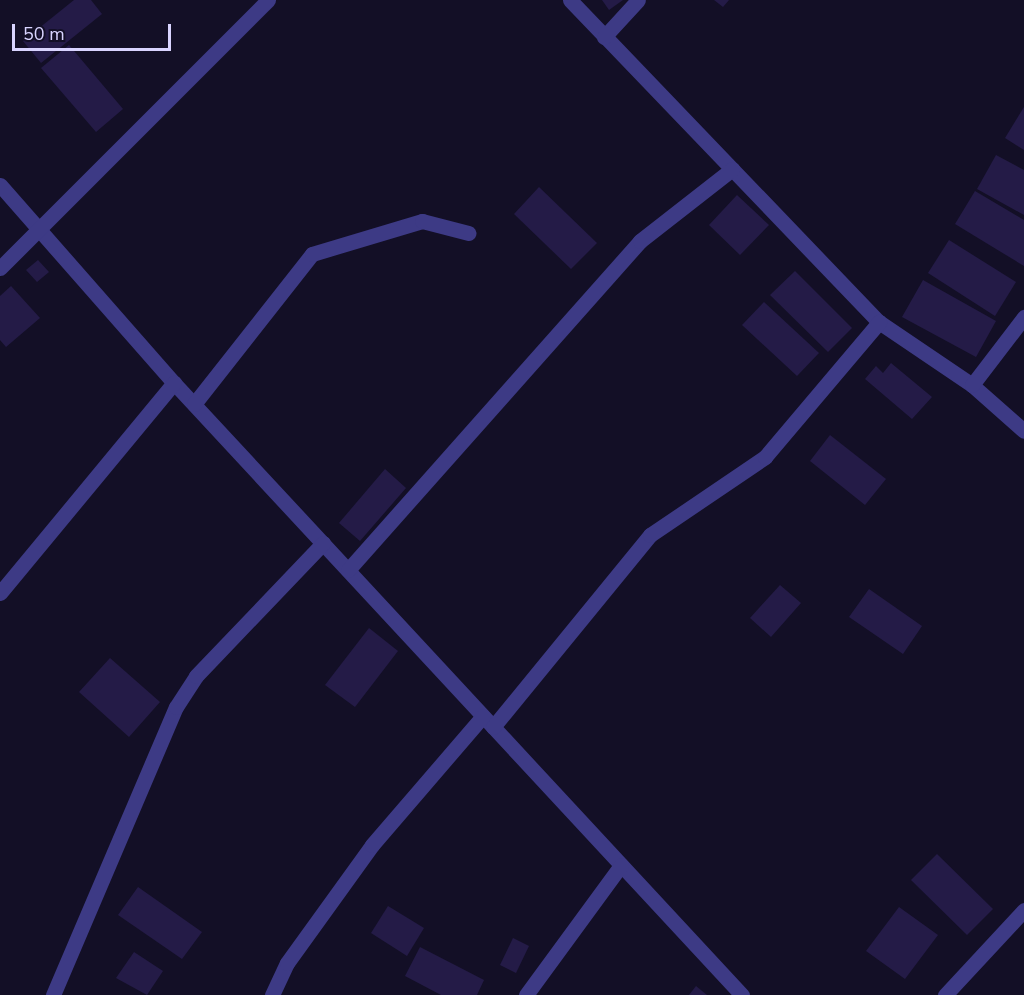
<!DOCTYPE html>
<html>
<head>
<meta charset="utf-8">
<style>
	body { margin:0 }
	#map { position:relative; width:1024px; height:995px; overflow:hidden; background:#130f26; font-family:"Nunito Sans",sans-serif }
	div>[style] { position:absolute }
	.building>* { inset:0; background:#241b47 }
	.minor>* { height:15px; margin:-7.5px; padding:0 7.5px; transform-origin:7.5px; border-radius:7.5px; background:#3d3a85 }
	span { translate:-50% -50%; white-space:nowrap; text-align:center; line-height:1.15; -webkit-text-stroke:4.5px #130f26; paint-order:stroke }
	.scale { position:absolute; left:12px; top:24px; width:159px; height:27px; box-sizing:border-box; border:3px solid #d9d4ff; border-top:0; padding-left:8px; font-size:18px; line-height:21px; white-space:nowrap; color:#d9d4ff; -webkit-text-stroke:4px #130f26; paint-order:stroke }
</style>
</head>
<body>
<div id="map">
	<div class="building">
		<div style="clip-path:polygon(74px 0,91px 0,102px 14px,41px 63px,23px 41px)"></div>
		<div style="clip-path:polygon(602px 0,623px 0,609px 10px)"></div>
		<div style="clip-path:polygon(714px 0,729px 0,723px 7px)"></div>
		<div style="clip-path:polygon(69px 45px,123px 109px,96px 132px,41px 68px)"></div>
		<div style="clip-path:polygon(1024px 107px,1024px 150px,1005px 138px)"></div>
		<div style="clip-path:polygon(996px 155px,1024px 170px,1024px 215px,977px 189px)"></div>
		<div style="clip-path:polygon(539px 187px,597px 243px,571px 269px,514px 214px)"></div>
		<div style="clip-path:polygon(975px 191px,1024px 220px,1024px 266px,955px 224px)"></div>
		<div style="clip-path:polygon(737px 195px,769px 225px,740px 255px,709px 225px)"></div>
		<div style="clip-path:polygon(949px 240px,1016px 282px,995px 316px,928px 273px)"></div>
		<div style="clip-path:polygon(38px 260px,49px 272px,37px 282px,26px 270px)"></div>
		<div style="clip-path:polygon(795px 271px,852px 328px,828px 352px,770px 295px)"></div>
		<div style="clip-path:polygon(923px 280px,996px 321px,976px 357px,902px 317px)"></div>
		<div style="clip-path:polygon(11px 286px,40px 318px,6px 347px,0 340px,0 296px)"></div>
		<div style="clip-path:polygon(764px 302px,819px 353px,797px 376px,742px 325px)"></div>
		<div style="clip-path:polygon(891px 363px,932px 397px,912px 419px,865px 379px,876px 366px,883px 373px)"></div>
		<div style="clip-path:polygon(830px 435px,886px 479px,865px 505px,810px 461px)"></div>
		<div style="clip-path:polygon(385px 469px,406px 488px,360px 541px,339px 523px)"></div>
		<div style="clip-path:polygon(780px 585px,801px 603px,771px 637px,750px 618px)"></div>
		<div style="clip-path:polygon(869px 589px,922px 626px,903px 654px,849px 617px)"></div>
		<div style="clip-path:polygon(369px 628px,398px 651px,355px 707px,325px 685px)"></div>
		<div style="clip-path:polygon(110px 658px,160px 702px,129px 737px,79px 692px)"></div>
		<div style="clip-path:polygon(937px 854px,993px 909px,967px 935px,911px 880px)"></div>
		<div style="clip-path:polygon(138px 887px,202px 932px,182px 959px,118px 915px)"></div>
		<div style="clip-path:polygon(388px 906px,424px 928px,407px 956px,371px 933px)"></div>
		<div style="clip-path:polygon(899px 907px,938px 935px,905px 979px,866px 951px)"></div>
		<div style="clip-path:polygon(513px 938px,529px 946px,516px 973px,500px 965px)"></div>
		<div style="clip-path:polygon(420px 947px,484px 980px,477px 995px,441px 995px,405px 976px)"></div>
		<div style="clip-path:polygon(134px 952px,163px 971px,147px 995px,116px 978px)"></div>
		<div style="clip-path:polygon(696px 986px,707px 995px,689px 995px)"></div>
	</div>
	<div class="minor">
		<div style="left:570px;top:0;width:446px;rotate:46.2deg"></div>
		<div style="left:879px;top:322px;width:112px;rotate:34.1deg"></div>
		<div style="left:972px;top:385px;width:69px;rotate:41.5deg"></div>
		<div style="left:604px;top:37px;width:50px;rotate:-47.4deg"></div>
		<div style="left:0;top:185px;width:264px;rotate:48.7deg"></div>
		<div style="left:174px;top:383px;width:835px;rotate:47.14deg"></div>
		<div style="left:0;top:268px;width:379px;rotate:-45deg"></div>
		<div style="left:972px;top:385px;width:86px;rotate:-52.6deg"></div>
		<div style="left:194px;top:404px;width:191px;rotate:-51.8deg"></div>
		<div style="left:312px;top:254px;width:115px;rotate:-16.7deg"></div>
		<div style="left:422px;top:221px;width:48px;rotate:14.6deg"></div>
		<div style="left:348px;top:570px;width:440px;rotate:-48.4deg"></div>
		<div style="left:640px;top:241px;width:117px;rotate:-38deg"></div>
		<div style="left:0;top:593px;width:273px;rotate:-50.4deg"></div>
		<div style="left:493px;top:727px;width:248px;rotate:-50.7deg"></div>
		<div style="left:650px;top:535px;width:139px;rotate:-34.1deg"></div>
		<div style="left:765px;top:457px;width:177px;rotate:-49.8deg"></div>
		<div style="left:53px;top:995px;width:313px;rotate:-66.9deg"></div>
		<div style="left:176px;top:707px;width:37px;rotate:-57deg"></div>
		<div style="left:196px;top:676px;width:184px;rotate:-46.3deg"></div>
		<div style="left:272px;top:995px;width:35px;rotate:-65deg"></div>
		<div style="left:287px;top:963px;width:145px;rotate:-54.2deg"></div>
		<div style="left:372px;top:845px;width:170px;rotate:-49.3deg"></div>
		<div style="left:526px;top:995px;width:161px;rotate:-53.8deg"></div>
		<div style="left:945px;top:995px;width:116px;rotate:-47.1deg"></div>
	</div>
	<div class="scale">50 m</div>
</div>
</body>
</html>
